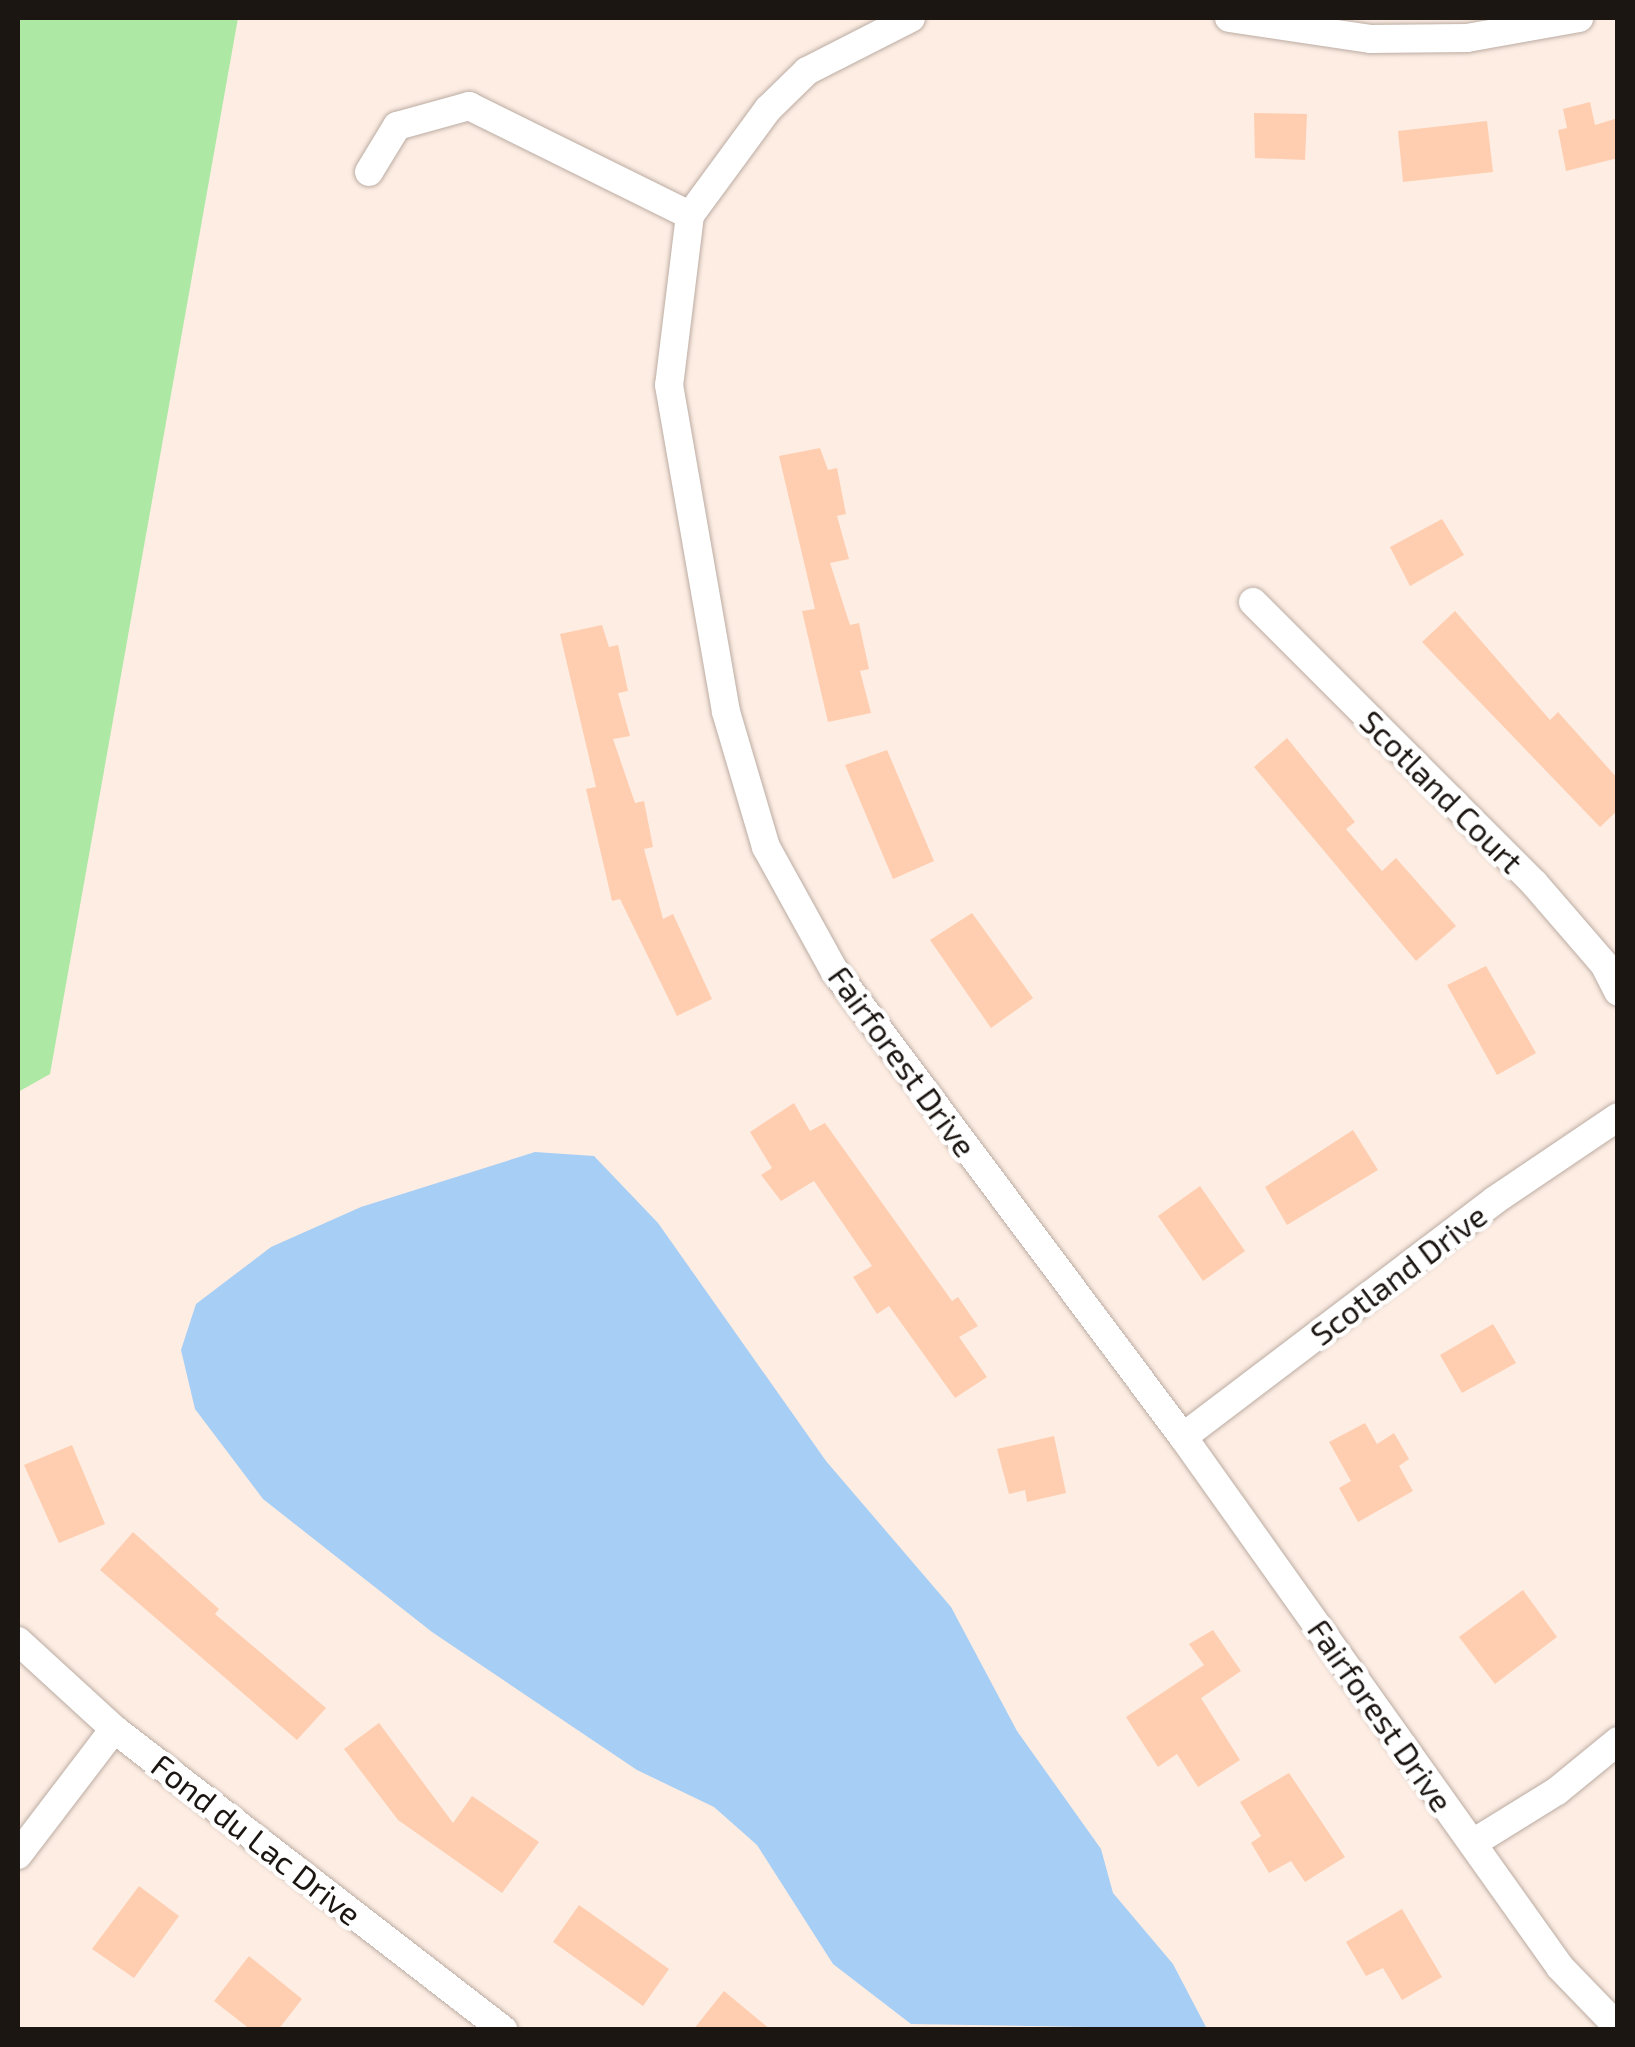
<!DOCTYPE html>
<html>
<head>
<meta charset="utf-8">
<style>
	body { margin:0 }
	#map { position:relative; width:1635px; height:2047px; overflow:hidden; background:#fdede3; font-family:"Exo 2",sans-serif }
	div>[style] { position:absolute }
	.green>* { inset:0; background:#aee8a5 }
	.water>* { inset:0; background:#a7cef5 }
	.building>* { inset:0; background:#ffceb0 }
	.roads { filter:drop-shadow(0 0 2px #bbaca3) drop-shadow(0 0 2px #bbaca3) }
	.minor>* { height:28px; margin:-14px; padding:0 14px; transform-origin:14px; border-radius:14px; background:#fff }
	span { translate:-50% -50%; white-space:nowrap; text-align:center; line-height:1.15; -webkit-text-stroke:9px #fff; paint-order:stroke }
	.street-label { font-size:32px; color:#1c1613 }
	.frame { position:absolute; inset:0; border:20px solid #1c1613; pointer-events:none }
</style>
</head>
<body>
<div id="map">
	<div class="green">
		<div style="clip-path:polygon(18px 18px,238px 18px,50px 1074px,18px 1092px)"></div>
	</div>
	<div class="water">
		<div style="clip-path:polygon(535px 1152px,594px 1156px,658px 1223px,826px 1461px,951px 1607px,1017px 1731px,1101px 1849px,1113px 1893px,1173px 1964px,1207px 2029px,911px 2024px,833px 1964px,757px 1845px,714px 1807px,637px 1770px,432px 1632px,263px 1499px,195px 1409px,181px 1350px,196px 1304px,271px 1247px,361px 1207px)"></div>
	</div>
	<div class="building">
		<div style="clip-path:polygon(1590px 102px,1595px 125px,1618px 118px,1618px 158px,1566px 171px,1558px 130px,1567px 128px,1563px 109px)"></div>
		<div style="clip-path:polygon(1254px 113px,1307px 114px,1305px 160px,1255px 158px)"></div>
		<div style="clip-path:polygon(1487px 121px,1493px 172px,1403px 182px,1398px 131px)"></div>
		<div style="clip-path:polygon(820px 448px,828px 470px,837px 468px,846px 514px,837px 516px,849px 559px,830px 563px,850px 625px,859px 623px,869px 669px,860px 671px,871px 713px,828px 722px,802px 611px,815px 609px,779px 456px)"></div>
		<div style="clip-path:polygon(1442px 519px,1464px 555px,1410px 586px,1390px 547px)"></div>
		<div style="clip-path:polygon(1455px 611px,1550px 720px,1558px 712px,1618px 779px,1618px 810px,1600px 827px,1422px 642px)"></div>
		<div style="clip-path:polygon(602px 625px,609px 647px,618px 645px,628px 691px,618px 693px,630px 736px,613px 739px,635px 803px,644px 801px,653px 847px,644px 849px,663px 919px,673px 914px,712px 999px,677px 1016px,620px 899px,612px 901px,586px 789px,596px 787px,560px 634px)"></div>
		<div style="clip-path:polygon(1287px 738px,1355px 822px,1346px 829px,1382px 871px,1396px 858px,1456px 926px,1416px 961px,1254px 767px)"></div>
		<div style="clip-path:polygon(887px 750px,934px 861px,893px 879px,845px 765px)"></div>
		<div style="clip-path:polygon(972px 913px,1033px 998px,991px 1028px,930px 940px)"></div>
		<div style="clip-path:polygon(1486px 966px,1536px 1053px,1497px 1075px,1447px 985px)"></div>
		<div style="clip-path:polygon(794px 1103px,810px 1131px,825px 1123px,952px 1301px,958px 1297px,978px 1326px,959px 1337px,987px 1377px,955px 1398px,889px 1306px,877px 1314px,853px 1277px,872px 1266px,814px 1181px,781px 1201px,761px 1175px,772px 1168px,750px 1132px)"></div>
		<div style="clip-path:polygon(1353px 1130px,1378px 1170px,1287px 1225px,1265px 1187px)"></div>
		<div style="clip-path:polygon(1200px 1186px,1245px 1251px,1203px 1281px,1158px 1216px)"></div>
		<div style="clip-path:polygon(1493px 1324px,1516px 1363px,1462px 1393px,1440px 1355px)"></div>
		<div style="clip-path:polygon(1365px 1423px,1377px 1444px,1394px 1433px,1409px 1459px,1399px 1466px,1413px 1491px,1358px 1522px,1339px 1488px,1351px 1481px,1329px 1442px)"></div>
		<div style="clip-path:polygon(1054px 1436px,1066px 1493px,1027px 1502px,1025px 1490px,1009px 1494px,997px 1449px)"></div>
		<div style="clip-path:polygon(72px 1445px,105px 1524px,59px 1543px,24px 1465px)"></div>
		<div style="clip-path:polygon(133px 1532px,219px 1609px,215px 1614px,326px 1708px,297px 1740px,100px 1570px)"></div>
		<div style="clip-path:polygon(1523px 1590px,1557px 1637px,1495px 1684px,1459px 1637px)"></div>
		<div style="clip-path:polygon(1213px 1630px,1241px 1671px,1201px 1698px,1240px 1760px,1198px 1787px,1177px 1754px,1158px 1767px,1126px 1717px,1204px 1665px,1189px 1644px)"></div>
		<div style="clip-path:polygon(379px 1723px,453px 1823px,472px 1796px,539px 1842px,502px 1893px,398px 1820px,344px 1749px)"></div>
		<div style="clip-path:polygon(1289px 1773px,1345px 1857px,1305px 1882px,1291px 1861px,1269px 1873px,1251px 1843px,1261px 1836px,1240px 1802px)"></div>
		<div style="clip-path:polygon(139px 1886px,179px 1916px,134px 1978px,92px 1949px)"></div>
		<div style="clip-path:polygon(579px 1905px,669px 1969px,643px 2006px,553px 1942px)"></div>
		<div style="clip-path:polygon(1402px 1909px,1442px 1977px,1402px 2000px,1383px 1968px,1366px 1976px,1346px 1942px)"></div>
		<div style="clip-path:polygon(249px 1956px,302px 1999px,278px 2030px,251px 2030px,214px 2001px)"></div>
		<div style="clip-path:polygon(724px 1991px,771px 2030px,693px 2030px)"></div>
	</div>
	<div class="roads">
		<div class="minor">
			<div style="left:911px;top:18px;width:117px;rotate:153deg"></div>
			<div style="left:807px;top:71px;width:54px;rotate:135.7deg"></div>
			<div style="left:768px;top:109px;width:132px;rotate:126.3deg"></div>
			<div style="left:690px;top:215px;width:171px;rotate:97deg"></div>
			<div style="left:669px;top:385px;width:332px;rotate:80.1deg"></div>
			<div style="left:726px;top:712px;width:141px;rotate:73.5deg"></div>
			<div style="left:766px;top:847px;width:141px;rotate:61.1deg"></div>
			<div style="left:834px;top:970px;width:583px;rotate:53.23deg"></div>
			<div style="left:1183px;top:1437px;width:650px;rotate:54.57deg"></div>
			<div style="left:1560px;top:1967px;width:83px;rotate:46deg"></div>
			<div style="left:1229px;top:18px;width:144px;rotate:8.4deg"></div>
			<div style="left:1371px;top:39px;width:96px;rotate:-0.6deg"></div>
			<div style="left:1467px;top:38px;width:114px;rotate:-10.1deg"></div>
			<div style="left:369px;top:172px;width:54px;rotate:-58.7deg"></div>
			<div style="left:397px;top:126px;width:75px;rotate:-15.5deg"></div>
			<div style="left:469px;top:106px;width:246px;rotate:26.3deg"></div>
			<div style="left:1253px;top:602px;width:397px;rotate:45deg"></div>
			<div style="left:1534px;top:883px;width:107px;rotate:49.2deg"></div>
			<div style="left:1604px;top:964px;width:31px;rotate:63deg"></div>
			<div style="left:1183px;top:1437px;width:392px;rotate:-37.2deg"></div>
			<div style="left:1495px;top:1200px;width:148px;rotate:-34deg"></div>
			<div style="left:18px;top:1641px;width:130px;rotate:42.5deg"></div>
			<div style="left:114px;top:1729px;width:492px;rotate:37.7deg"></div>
			<div style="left:1473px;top:1843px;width:99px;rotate:-31.8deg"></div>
			<div style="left:1557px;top:1791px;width:79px;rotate:-39.3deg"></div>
			<div style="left:18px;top:1855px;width:158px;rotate:-52.7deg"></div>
		</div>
	</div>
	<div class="street-label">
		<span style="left:1442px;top:791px;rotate:45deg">Scotland Court</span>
		<span style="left:903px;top:1061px;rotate:54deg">Fairforest Drive</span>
		<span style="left:1398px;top:1274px;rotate:-37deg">Scotland Drive</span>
		<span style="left:1381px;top:1715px;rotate:55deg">Fairforest Drive</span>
		<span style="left:257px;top:1839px;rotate:38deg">Fond du Lac Drive</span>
	</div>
	<div class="frame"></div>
</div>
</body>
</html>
